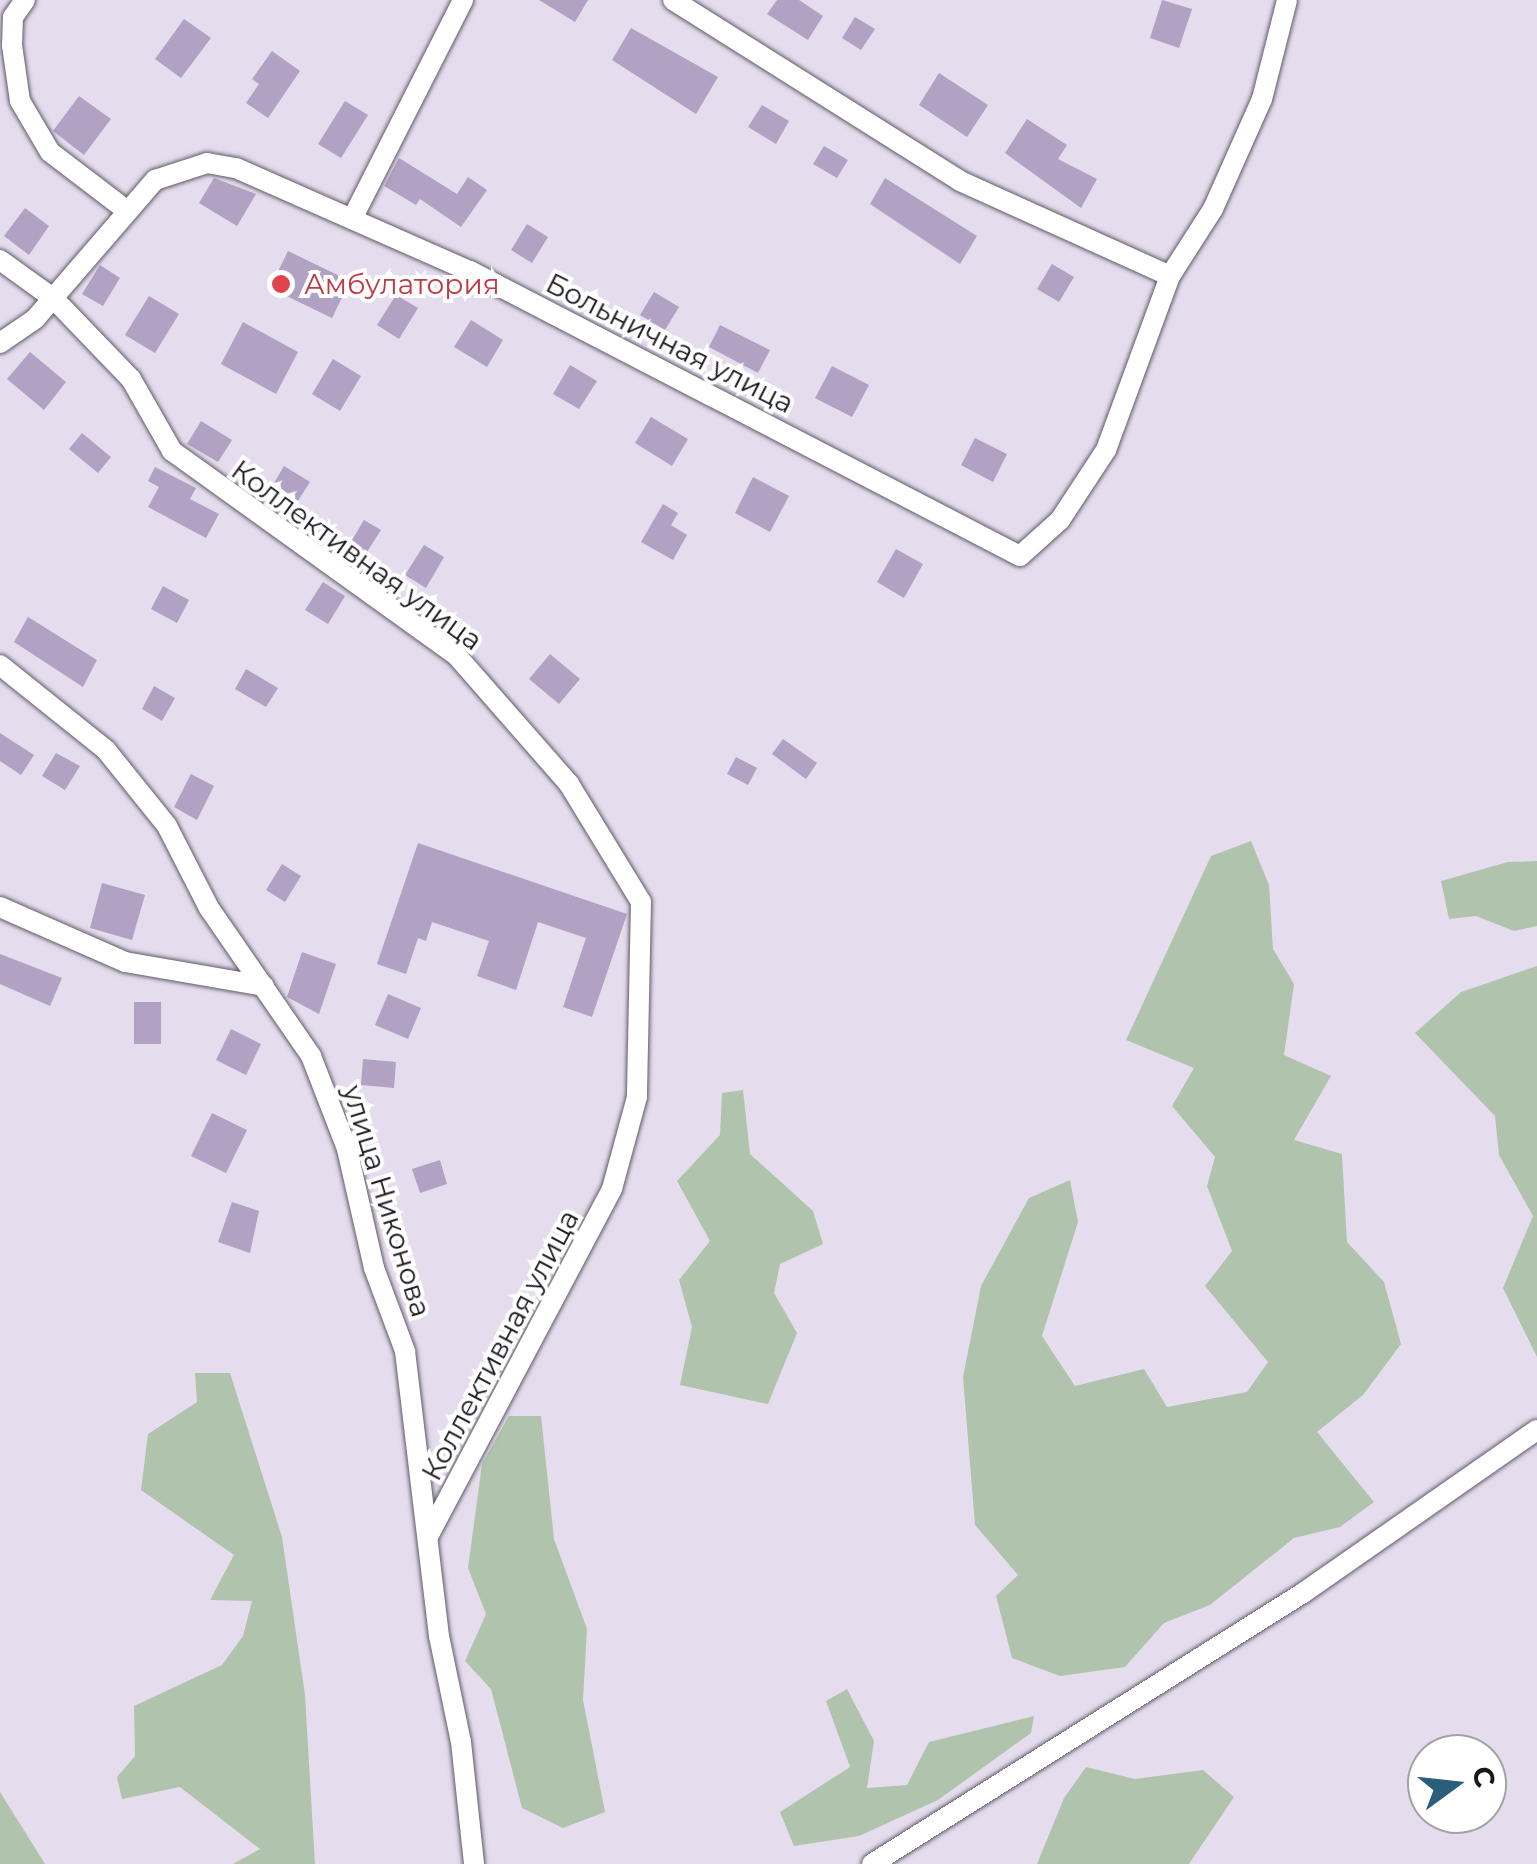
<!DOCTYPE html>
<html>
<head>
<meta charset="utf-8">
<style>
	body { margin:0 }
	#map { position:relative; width:1537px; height:1864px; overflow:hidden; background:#e5ddee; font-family:Montserrat,sans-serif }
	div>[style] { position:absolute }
	.green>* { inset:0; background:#b0c3ad }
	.building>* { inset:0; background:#b1a1c2 }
	.roads { filter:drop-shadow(0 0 2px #605a68) drop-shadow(0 0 2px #605a68) }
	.minor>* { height:20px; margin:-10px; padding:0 10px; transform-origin:10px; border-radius:10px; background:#fff }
	.dots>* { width:28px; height:28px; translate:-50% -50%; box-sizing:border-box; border:5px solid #fff; border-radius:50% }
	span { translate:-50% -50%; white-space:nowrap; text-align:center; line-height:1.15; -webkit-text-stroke:8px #fff; paint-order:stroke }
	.health-label { font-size:28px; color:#be3a42 }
	.left { translate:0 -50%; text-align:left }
	.street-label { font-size:28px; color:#19161c }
	.north { position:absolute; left:1407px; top:1734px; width:100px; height:100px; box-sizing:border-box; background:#fff; border:2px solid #a3a2a4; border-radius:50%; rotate:75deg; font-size:28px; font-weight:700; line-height:40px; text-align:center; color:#19161c }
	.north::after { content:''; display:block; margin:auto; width:35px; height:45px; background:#295f7b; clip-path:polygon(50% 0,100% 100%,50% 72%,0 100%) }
</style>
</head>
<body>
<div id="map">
	<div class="green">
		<div style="clip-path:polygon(1251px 841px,1269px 885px,1273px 949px,1294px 984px,1284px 1055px,1331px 1076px,1294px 1140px,1342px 1154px,1347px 1242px,1384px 1282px,1401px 1344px,1363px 1395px,1317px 1432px,1374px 1502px,1340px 1527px,1294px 1538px,1210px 1605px,1164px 1623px,1125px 1667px,1060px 1676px,1012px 1658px,996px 1596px,1018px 1575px,975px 1525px,963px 1377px,981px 1286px,1029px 1198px,1070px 1180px,1078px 1222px,1042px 1336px,1075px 1386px,1144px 1369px,1167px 1407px,1247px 1392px,1268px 1362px,1205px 1286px,1232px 1251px,1207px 1186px,1215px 1157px,1172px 1106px,1194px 1068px,1126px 1040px,1211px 856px)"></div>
		<div style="clip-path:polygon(1537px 861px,1537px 926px,1514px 931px,1476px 916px,1449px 919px,1441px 881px,1508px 862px)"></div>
		<div style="clip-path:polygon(1537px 966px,1537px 1357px,1503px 1288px,1533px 1216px,1499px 1155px,1495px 1116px,1415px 1033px,1461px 992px)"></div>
		<div style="clip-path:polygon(743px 1090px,750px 1154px,813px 1211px,823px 1244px,780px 1264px,774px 1293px,797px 1333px,768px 1404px,680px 1385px,692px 1327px,679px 1280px,710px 1241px,677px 1181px,720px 1135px,722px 1093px)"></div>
		<div style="clip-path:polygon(195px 1373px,230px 1373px,282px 1537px,305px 1695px,315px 1864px,233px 1864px,260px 1849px,180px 1787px,122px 1799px,117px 1777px,135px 1756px,134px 1706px,222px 1665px,243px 1636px,252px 1601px,210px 1600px,234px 1555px,141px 1490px,148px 1434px,197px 1402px)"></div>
		<div style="clip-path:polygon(509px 1416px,541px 1416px,554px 1539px,587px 1629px,583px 1700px,605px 1812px,563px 1828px,522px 1808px,491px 1689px,465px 1661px,486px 1614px,468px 1568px,482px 1464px)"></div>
		<div style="clip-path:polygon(847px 1689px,874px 1741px,867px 1788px,907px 1785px,929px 1742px,1034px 1716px,1031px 1733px,938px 1800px,859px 1836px,794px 1846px,780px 1812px,850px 1767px,826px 1701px)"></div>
		<div style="clip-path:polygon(1086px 1767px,1135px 1779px,1203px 1770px,1234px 1797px,1189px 1864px,1037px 1864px,1064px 1798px)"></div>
		<div style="clip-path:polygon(0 1792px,45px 1864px,0 1864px)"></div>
	</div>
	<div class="building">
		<div style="clip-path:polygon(539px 0,588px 0,575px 22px)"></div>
		<div style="clip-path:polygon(777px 0,799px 0,823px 16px,808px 40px,767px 14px)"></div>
		<div style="clip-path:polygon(1162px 0,1192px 9px,1179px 48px,1150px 38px)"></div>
		<div style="clip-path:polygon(855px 17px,875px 29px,861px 50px,842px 38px)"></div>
		<div style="clip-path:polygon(184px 19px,211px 38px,181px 78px,155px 59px)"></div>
		<div style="clip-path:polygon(631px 28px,718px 77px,696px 114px,612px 60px)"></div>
		<div style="clip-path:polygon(272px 51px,300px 71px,268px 118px,246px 103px,259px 84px,252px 79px)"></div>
		<div style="clip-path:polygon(939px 73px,988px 105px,967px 137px,919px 105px)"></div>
		<div style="clip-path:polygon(79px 96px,111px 119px,84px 155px,53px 131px)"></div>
		<div style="clip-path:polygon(345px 101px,368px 115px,341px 158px,318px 144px)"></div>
		<div style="clip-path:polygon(762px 105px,789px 121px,776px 144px,748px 127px)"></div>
		<div style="clip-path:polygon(1027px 119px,1067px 145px,1058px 159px,1097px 179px,1081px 208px,1005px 153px)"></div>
		<div style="clip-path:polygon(824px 146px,848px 160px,837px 178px,813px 164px)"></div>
		<div style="clip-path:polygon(399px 158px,457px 194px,468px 177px,487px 190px,461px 227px,420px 199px,416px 205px,384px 186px)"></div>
		<div style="clip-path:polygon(214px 178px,256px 194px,237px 226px,199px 203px)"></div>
		<div style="clip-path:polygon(885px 178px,977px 236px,960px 264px,870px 204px)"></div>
		<div style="clip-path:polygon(25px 208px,49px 226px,29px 255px,4px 236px)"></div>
		<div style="clip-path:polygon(527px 224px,548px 237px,532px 263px,511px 250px)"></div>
		<div style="clip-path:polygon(288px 251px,350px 281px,332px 318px,270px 288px)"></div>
		<div style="clip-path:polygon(1052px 264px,1074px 277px,1059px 302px,1037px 289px)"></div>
		<div style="clip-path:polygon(100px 265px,120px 278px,103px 306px,82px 294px)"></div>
		<div style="clip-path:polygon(654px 292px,679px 307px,665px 330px,640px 315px)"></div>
		<div style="clip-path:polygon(396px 295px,418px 308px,399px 339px,377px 325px)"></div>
		<div style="clip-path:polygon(149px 296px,179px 314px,155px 353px,125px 335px)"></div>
		<div style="clip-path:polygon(471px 320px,503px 340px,487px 367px,454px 347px)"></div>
		<div style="clip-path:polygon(243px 322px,298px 352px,276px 394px,221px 364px)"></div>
		<div style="clip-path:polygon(720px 325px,770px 350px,758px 373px,709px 347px)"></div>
		<div style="clip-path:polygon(30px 352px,66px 382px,44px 410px,7px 379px)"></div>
		<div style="clip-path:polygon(333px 359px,361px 376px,340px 411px,312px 394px)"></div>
		<div style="clip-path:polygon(570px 365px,597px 381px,579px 409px,553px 394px)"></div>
		<div style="clip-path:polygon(832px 366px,869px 385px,852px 417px,815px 398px)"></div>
		<div style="clip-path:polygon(651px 417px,688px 439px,672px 466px,635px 443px)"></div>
		<div style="clip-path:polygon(201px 421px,232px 440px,218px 462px,187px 444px)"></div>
		<div style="clip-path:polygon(82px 433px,111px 457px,98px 473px,69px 449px)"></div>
		<div style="clip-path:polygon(975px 438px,1007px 454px,993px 482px,961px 465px)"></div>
		<div style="clip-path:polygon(284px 466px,310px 482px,292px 510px,267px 495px)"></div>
		<div style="clip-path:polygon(155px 467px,196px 488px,190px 499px,219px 514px,206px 538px,148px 507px,159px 487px,148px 481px)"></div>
		<div style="clip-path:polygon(753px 477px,789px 496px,770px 532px,735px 513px)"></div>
		<div style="clip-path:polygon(663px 504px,678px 513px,671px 525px,687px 535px,673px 560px,641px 542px)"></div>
		<div style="clip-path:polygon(364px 520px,381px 530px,365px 555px,349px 545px)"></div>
		<div style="clip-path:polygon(424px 545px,444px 557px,426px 588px,405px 575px)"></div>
		<div style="clip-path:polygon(896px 549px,923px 564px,904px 598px,877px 582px)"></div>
		<div style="clip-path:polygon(323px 582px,345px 596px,328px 624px,305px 610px)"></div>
		<div style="clip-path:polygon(163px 586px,189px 600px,177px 623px,151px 609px)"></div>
		<div style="clip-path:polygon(28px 617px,97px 660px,83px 687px,14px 642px)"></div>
		<div style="clip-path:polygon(550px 654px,580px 679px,559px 704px,529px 679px)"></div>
		<div style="clip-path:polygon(246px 669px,278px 688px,266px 707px,235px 689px)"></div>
		<div style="clip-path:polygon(154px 686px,175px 698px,162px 721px,142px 709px)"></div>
		<div style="clip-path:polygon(0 733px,34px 755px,21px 775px,0 761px)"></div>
		<div style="clip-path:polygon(783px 739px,817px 763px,806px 779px,772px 754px)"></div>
		<div style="clip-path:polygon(56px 753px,80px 766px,65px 790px,42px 776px)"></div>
		<div style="clip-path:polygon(736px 757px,757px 768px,748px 785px,727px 774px)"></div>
		<div style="clip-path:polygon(191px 774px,214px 786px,197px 820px,174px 807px)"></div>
		<div style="clip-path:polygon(418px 843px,627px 914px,592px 1017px,563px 1007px,586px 938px,538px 922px,516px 990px,477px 976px,489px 941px,432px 922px,426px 941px,418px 938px,406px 974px,377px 964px)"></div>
		<div style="clip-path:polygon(282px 864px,301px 876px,285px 902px,266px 890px)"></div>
		<div style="clip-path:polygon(102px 883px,145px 895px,132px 940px,90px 928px)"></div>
		<div style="clip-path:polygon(302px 952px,336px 964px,319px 1014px,287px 997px)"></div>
		<div style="clip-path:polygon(0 954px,62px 978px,50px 1006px,0 984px)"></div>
		<div style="clip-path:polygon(388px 994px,421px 1008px,408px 1039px,375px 1025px)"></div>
		<div style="clip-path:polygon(134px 1002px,161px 1002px,161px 1044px,134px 1044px)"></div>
		<div style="clip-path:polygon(231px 1029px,261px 1044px,246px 1075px,216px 1060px)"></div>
		<div style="clip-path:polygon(363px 1059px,396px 1062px,394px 1088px,361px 1085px)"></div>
		<div style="clip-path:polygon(212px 1113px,247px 1130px,226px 1173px,191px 1156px)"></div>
		<div style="clip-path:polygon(440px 1160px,447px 1184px,420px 1193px,412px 1169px)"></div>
		<div style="clip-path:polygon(232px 1202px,259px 1211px,250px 1253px,218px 1242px)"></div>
	</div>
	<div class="roads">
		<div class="minor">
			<div style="left:25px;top:0;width:21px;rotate:125deg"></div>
			<div style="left:13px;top:17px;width:28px;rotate:92deg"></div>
			<div style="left:12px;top:45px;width:57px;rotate:81.9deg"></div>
			<div style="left:20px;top:101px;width:59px;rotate:59.5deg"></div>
			<div style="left:50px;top:152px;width:96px;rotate:37.3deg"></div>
			<div style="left:673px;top:0;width:339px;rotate:32.2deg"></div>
			<div style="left:960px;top:181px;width:230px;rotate:24.3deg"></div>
			<div style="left:352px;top:219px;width:246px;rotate:-63.1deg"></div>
			<div style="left:0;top:260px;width:67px;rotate:35.8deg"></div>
			<div style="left:54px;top:299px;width:111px;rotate:46.1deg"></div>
			<div style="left:131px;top:379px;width:83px;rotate:60.3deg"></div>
			<div style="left:172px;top:451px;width:351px;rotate:35.7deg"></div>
			<div style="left:457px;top:656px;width:170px;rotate:48.8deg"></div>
			<div style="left:569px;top:784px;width:138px;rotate:58.6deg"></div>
			<div style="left:641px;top:902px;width:195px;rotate:91.2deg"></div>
			<div style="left:637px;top:1097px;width:95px;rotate:105.2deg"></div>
			<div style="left:612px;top:1189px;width:391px;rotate:117.9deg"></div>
			<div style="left:0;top:343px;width:42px;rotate:-34.4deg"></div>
			<div style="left:35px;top:319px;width:184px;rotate:-49.2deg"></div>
			<div style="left:155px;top:180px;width:55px;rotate:-18.1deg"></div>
			<div style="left:207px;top:163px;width:29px;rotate:10deg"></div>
			<div style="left:236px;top:168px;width:256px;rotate:23.8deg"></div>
			<div style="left:470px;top:271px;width:619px;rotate:27.39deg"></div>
			<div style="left:1020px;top:556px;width:54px;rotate:-42deg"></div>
			<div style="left:1060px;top:520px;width:84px;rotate:-56.7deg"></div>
			<div style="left:1106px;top:450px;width:185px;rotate:-69.8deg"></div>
			<div style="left:1170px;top:276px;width:80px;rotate:-57.3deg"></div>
			<div style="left:1213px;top:209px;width:120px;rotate:-66deg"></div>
			<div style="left:1262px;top:99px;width:102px;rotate:-75.8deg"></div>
			<div style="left:0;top:665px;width:136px;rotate:38.7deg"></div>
			<div style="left:106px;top:750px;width:97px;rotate:51.2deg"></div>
			<div style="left:167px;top:826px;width:92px;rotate:62.9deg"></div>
			<div style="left:209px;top:908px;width:180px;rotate:55.4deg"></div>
			<div style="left:311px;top:1056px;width:100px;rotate:68.8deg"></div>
			<div style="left:347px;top:1149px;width:122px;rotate:77.2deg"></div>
			<div style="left:374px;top:1268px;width:89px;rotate:69.5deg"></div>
			<div style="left:405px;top:1351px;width:287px;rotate:83.2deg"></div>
			<div style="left:439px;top:1636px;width:108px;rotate:78.3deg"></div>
			<div style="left:461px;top:1742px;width:123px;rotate:83.9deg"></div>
			<div style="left:0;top:907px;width:137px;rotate:23.7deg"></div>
			<div style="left:125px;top:962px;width:141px;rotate:9.8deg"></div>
			<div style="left:872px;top:1864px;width:509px;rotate:-32.16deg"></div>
			<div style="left:1303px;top:1593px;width:285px;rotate:-34.9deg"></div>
		</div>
	</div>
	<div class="dots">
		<div style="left:281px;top:284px;background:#e0444e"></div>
	</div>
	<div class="health-label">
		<span class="left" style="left:304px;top:284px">Амбулатория</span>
	</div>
	<div class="street-label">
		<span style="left:670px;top:343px;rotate:27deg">Больничная улица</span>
		<span style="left:357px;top:555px;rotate:36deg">Коллективная улица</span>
		<span style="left:387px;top:1201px;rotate:73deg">улица Никонова</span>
		<span style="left:500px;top:1345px;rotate:-62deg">Коллективная улица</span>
	</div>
	<div class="north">С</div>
</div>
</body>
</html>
